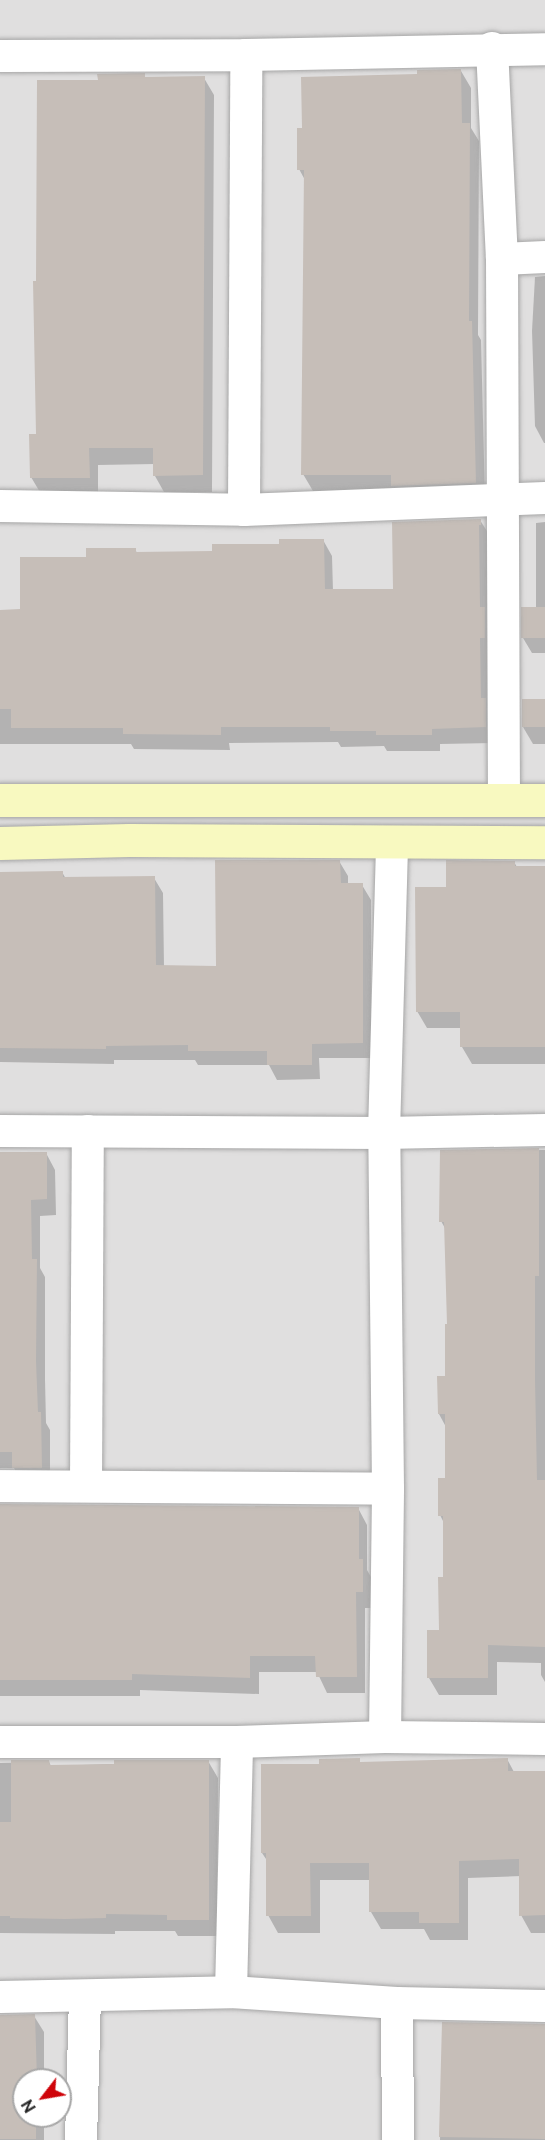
<!DOCTYPE html>
<html>
<head>
<meta charset="utf-8">
<style>
	body { margin:0 }
	#map { position:relative; width:545px; height:2140px; overflow:hidden; background:#f2eee9; font-family:Ubuntu,sans-serif }
	div>[style] { position:absolute }
	.residential>* { inset:0; background:#e0dfdf }
	.shadow>* { inset:0; background:#0003 }
	.building>* { inset:0; background:#c6beb8 }
	.roads { filter:drop-shadow(0 0 2px #a6a6a6) drop-shadow(0 0 2px #a6a6a6) }
	.street>* { height:32px; margin:-16px; padding:0 16px; transform-origin:16px; border-radius:16px; background:#fff }
	.secondary>* { height:33px; margin:-16.5px; padding:0 16.5px; transform-origin:16.5px; border-radius:16.5px; background:#f8f9c0 }
	span { translate:-50% -50%; white-space:nowrap; text-align:center; line-height:1.15; -webkit-text-stroke:4.5px #fff; paint-order:stroke }
	.north { position:absolute; left:12px; top:2068px; width:60px; height:60px; box-sizing:border-box; background:#fff; border:2px solid #a7a7a7; border-radius:50%; rotate:239deg; font-size:16px; font-weight:700; line-height:24px; text-align:center; color:#222 }
	.north::after { content:''; display:block; margin:auto; width:21px; height:27px; background:#cf040a; clip-path:polygon(50% 0,100% 100%,50% 72%,0 100%) }
</style>
</head>
<body>
<div id="map">
	<div class="residential">
		<div style="clip-path:polygon(evenodd,0 0,545px 0,545px 2140px,0 2140px,0 0,24px 2080px,60px 2080px,60px 2116px,24px 2116px,24px 2080px)"></div>
	</div>
	<div class="shadow">
		<div style="clip-path:polygon(461px 71px,471px 88px,471px 128px,479px 141px,478px 335px,481px 340px,485px 500px,396px 492px,313px 491px,303px 474px,305px 180px,299px 169px,303px 129px,419px 76px)"></div>
		<div style="clip-path:polygon(144px 75px,146px 79px,204px 78px,214px 95px,212px 492px,164px 492px,155px 476px,155px 464px,98px 465px,98px 494px,41px 494px,31px 477px,38px 435px,37px 282px,99px 81px)"></div>
		<div style="clip-path:polygon(545px 276px,545px 443px,544px 443px,535px 426px,532px 331px,535px 277px)"></div>
		<div style="clip-path:polygon(480px 520px,490px 536px,490px 540px,487px 540px,488px 615px,494px 743px,440px 744px,440px 751px,387px 751px,384px 746px,341px 747px,338px 742px,229px 743px,230px 750px,134px 749px,131px 744px,0 744px,0 611px,21px 610px,88px 558px,135px 549px,137px 553px,214px 553px,323px 540px,332px 556px,333px 591px,394px 590px)"></div>
		<div style="clip-path:polygon(545px 522px,545px 653px,532px 653px,523px 638px,536px 608px,536px 523px)"></div>
		<div style="clip-path:polygon(545px 700px,545px 744px,533px 744px,523px 727px)"></div>
		<div style="clip-path:polygon(339px 861px,348px 876px,348px 885px,362px 885px,371px 900px,371px 1058px,319px 1058px,320px 1079px,277px 1080px,269px 1065px,198px 1065px,195px 1060px,114px 1060px,114px 1064px,0 1062px,0 875px,62px 872px,66px 879px,154px 878px,163px 893px,164px 967px,217px 967px)"></div>
		<div style="clip-path:polygon(514px 862px,517px 867px,545px 867px,545px 1064px,472px 1064px,462px 1047px,462px 1028px,427px 1028px,417px 1011px,448px 888px)"></div>
		<div style="clip-path:polygon(545px 1150px,545px 1682px,541px 1675px,541px 1663px,497px 1662px,497px 1695px,439px 1695px,429px 1678px,441px 1632px,445px 1579px,444px 1523px,440px 1515px,447px 1479px,446px 1427px,439px 1414px,447px 1377px,449px 1326px,446px 1230px,441px 1221px,441px 1151px)"></div>
		<div style="clip-path:polygon(0 1153px,46px 1153px,55px 1170px,56px 1215px,40px 1216px,40px 1268px,45px 1277px,45px 1379px,46px 1423px,50px 1430px,50px 1484px,23px 1484px,14px 1468px,0 1468px)"></div>
		<div style="clip-path:polygon(0 1505px,358px 1508px,367px 1525px,367px 1570px,371px 1577px,372px 1608px,365px 1608px,365px 1693px,327px 1693px,317px 1672px,259px 1672px,259px 1694px,140px 1690px,140px 1696px,0 1696px)"></div>
		<div style="clip-path:polygon(507px 1759px,514px 1772px,545px 1772px,545px 1933px,531px 1933px,521px 1915px,521px 1876px,468px 1878px,468px 1940px,430px 1940px,424px 1929px,381px 1929px,371px 1912px,370px 1880px,320px 1880px,320px 1933px,278px 1933px,268px 1915px,268px 1862px,262px 1853px,321px 1765px,359px 1760px,361px 1764px)"></div>
		<div style="clip-path:polygon(208px 1761px,218px 1778px,217px 1936px,178px 1936px,175px 1931px,115px 1931px,115px 1934px,0 1933px,0 1763px,49px 1762px,51px 1766px)"></div>
		<div style="clip-path:polygon(0 2015px,34px 2016px,44px 2032px,44px 2080px,24px 2080px,24px 2116px,44px 2116px,44px 2140px,0 2140px)"></div>
		<div style="clip-path:polygon(444px 2023px,545px 2025px,545px 2140px,440px 2140px)"></div>
	</div>
	<div class="building">
		<div style="clip-path:polygon(461px 69px,462px 123px,470px 123px,469px 321px,472px 321px,476px 483px,391px 486px,391px 475px,301px 475px,304px 170px,297px 170px,297px 128px,302px 128px,301px 77px,417px 74px,417px 70px)"></div>
		<div style="clip-path:polygon(145px 73px,145px 77px,205px 76px,203px 475px,153px 476px,153px 448px,89px 448px,90px 478px,30px 478px,29px 434px,36px 434px,33px 281px,36px 281px,37px 80px,98px 80px,97px 74px)"></div>
		<div style="clip-path:polygon(481px 519px,481px 525px,479px 525px,480px 607px,485px 607px,485px 638px,480px 638px,481px 698px,486px 698px,486px 727px,432px 729px,432px 735px,376px 735px,376px 731px,330px 731px,330px 727px,221px 727px,221px 735px,123px 734px,123px 728px,11px 728px,11px 709px,0 709px,0 610px,20px 609px,20px 557px,86px 557px,86px 548px,136px 548px,136px 552px,212px 551px,212px 544px,279px 544px,279px 539px,324px 539px,325px 589px,393px 589px,392px 522px)"></div>
		<div style="clip-path:polygon(521px 607px,545px 607px,545px 638px,521px 638px)"></div>
		<div style="clip-path:polygon(522px 699px,545px 699px,545px 727px,522px 727px)"></div>
		<div style="clip-path:polygon(215px 860px,340px 860px,341px 883px,363px 883px,363px 1043px,312px 1044px,312px 1065px,267px 1065px,267px 1051px,188px 1051px,188px 1045px,106px 1046px,106px 1049px,0 1048px,0 872px,63px 871px,63px 877px,155px 876px,156px 965px,216px 966px)"></div>
		<div style="clip-path:polygon(446px 860px,515px 861px,515px 866px,545px 866px,545px 1047px,460px 1047px,460px 1012px,416px 1012px,415px 887px,446px 887px)"></div>
		<div style="clip-path:polygon(539px 1148px,539px 1276px,535px 1276px,535px 1379px,537px 1480px,545px 1480px,545px 1647px,488px 1645px,488px 1678px,427px 1678px,427px 1630px,439px 1630px,438px 1577px,443px 1577px,443px 1516px,438px 1516px,438px 1478px,445px 1478px,445px 1414px,438px 1414px,437px 1376px,445px 1376px,445px 1324px,447px 1324px,444px 1222px,439px 1222px,440px 1150px)"></div>
		<div style="clip-path:polygon(0 1152px,47px 1152px,47px 1199px,31px 1200px,32px 1259px,37px 1259px,36px 1361px,38px 1412px,41px 1412px,42px 1468px,12px 1468px,12px 1452px,0 1452px)"></div>
		<div style="clip-path:polygon(0 1504px,359px 1507px,359px 1559px,363px 1559px,363px 1592px,356px 1592px,357px 1677px,316px 1677px,315px 1656px,250px 1656px,250px 1678px,132px 1674px,132px 1680px,0 1680px)"></div>
		<div style="clip-path:polygon(360px 1758px,360px 1762px,508px 1758px,508px 1771px,545px 1771px,545px 1915px,519px 1916px,519px 1859px,459px 1861px,459px 1923px,419px 1923px,419px 1912px,369px 1912px,369px 1863px,310px 1863px,311px 1916px,266px 1916px,266px 1853px,261px 1853px,261px 1764px,319px 1764px,319px 1759px)"></div>
		<div style="clip-path:polygon(11px 1760px,49px 1760px,50px 1765px,114px 1764px,114px 1760px,209px 1760px,209px 1920px,167px 1920px,167px 1915px,106px 1914px,106px 1918px,65px 1919px,10px 1918px,10px 1916px,0 1916px,0 1822px,11px 1822px)"></div>
		<div style="clip-path:polygon(35px 2014px,37px 2080px,24px 2080px,24px 2116px,36px 2116px,36px 2139px,0 2139px,0 2015px)"></div>
		<div style="clip-path:polygon(442px 2022px,545px 2024px,545px 2139px,439px 2137px)"></div>
	</div>
	<div class="roads">
		<div class="street">
			<div style="left:492px;top:48px;width:211px;rotate:87.3deg"></div>
			<div style="left:502px;top:259px;width:542px;rotate:89.79deg"></div>
			<div style="left:0;top:56px;width:246px;rotate:-0.2deg"></div>
			<div style="left:246px;top:55px;width:299px;rotate:-1.1deg"></div>
			<div style="left:502px;top:259px;width:43px;rotate:-2.7deg"></div>
			<div style="left:0;top:506px;width:244px;rotate:0.9deg"></div>
			<div style="left:244px;top:510px;width:301px;rotate:-2.3deg"></div>
			<div style="left:244px;top:510px;width:455px;rotate:-89.7deg"></div>
			<div style="left:0;top:1131px;width:384px;rotate:0.3deg"></div>
			<div style="left:384px;top:1133px;width:161px;rotate:-1.1deg"></div>
			<div style="left:86px;top:1485px;width:354px;rotate:-89.7deg"></div>
			<div style="left:0;top:1486px;width:388px;rotate:0.4deg"></div>
			<div style="left:385px;top:1737px;width:248px;rotate:-89.3deg"></div>
			<div style="left:388px;top:1489px;width:356px;rotate:-90.6deg"></div>
			<div style="left:384px;top:1133px;width:290px;rotate:-88.4deg"></div>
			<div style="left:0;top:1742px;width:237px"></div>
			<div style="left:237px;top:1742px;width:148px;rotate:-1.9deg"></div>
			<div style="left:385px;top:1737px;width:160px;rotate:0.7deg"></div>
			<div style="left:231px;top:1992px;width:250px;rotate:-88.6deg"></div>
			<div style="left:0;top:1997px;width:231px;rotate:-1.2deg"></div>
			<div style="left:231px;top:1992px;width:166px;rotate:3.8deg"></div>
			<div style="left:397px;top:2003px;width:148px;rotate:1.2deg"></div>
			<div style="left:397px;top:2003px;width:137px;rotate:89.6deg"></div>
			<div style="left:81px;top:2140px;width:144px;rotate:-88.4deg"></div>
		</div>
		<div class="secondary">
			<div style="left:0;top:800px;width:545px"></div>
			<div style="left:0;top:843px;width:129px;rotate:-1.3deg"></div>
			<div style="left:129px;top:840px;width:416px;rotate:0.3deg"></div>
		</div>
	</div>
	<div class="north">N</div>
</div>
</body>
</html>
